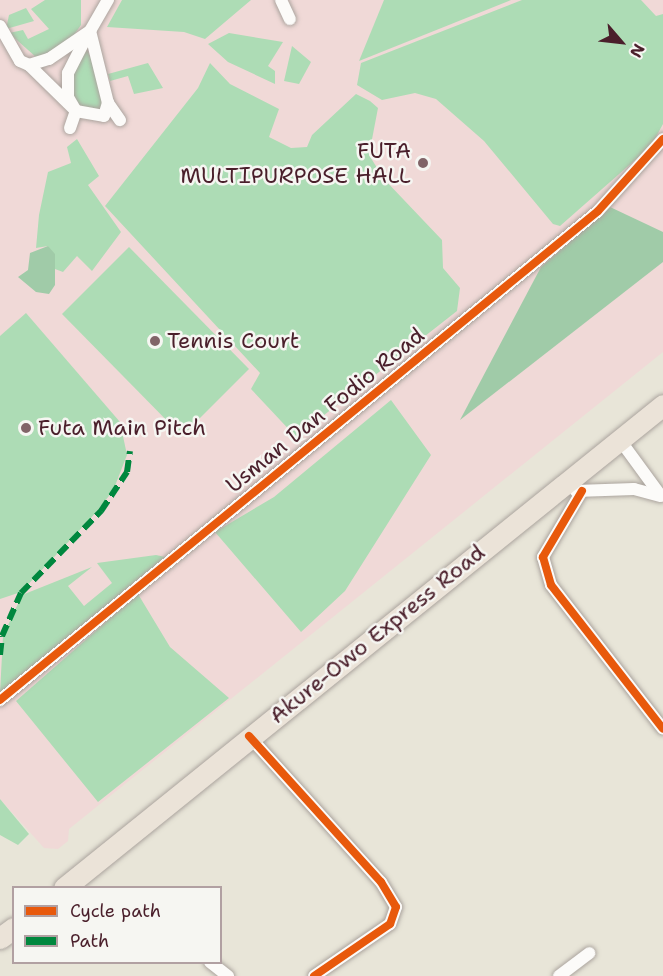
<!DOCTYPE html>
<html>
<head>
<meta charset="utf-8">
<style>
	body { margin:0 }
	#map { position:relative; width:663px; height:976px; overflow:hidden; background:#e8e5d8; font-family:"Shantell Sans",sans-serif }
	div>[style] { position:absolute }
	.built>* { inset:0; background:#f0d9d7 }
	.green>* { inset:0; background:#addcb5 }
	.forest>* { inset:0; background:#a0cba8 }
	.roads { filter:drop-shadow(0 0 2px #aba49e) drop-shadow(0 0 2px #aba49e) }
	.minor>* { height:12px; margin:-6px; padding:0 6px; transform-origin:6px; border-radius:6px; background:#fcfbf9 }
	.trunk>* { height:21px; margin:-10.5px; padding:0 10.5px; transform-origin:10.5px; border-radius:10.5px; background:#ebe3d8 }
	.quiet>* { height:6px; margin-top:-3px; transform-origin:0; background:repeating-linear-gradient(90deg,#00873e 0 12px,transparent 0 18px) }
	.cycleway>* { height:8px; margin:-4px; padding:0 4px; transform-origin:4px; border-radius:4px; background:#e8590c }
	.dots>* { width:16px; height:16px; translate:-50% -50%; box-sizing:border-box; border:3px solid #f6f6f2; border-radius:50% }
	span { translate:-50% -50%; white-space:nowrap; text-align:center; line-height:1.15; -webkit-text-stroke:5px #f6f6f2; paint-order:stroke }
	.poi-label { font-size:22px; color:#4a1f2b }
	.right { translate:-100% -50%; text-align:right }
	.left { translate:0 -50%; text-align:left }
	.street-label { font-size:22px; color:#4a1f2b }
	.legend { position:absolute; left:12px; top:886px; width:210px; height:78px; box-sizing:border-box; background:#f6f6f2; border:2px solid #b1a0a2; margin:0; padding:8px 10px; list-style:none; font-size:18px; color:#4a1f2b }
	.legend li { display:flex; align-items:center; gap:12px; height:30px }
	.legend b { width:30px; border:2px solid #b1a0a2 }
	.north { position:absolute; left:591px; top:12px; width:60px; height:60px; -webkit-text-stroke:4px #f6f6f2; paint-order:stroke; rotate:118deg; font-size:16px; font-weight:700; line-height:24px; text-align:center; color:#4a1f2b }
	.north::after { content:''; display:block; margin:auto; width:21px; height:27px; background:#4a1f2b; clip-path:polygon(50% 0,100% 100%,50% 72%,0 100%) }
</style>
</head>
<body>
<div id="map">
	<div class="built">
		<div style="clip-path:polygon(0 0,663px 0,663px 352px,69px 829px,68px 841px,58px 849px,44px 848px,0 799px)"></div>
	</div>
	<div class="green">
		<div style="clip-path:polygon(45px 0,81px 0,81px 25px,69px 42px,37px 58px,9px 33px,23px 30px,28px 39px,49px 29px,31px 9px)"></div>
		<div style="clip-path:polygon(122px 0,251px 0,205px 39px,184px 32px,107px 27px)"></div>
		<div style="clip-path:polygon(384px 0,511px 0,359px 61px)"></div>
		<div style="clip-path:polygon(522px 0,641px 0,656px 16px,663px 14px,663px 124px,651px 146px,560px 226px,553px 224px,484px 141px,436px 99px,415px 93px,382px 100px,357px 85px,361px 63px)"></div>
		<div style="clip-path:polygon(26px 8px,34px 21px,6px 29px,9px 15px)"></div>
		<div style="clip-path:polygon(229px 33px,283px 42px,268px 66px,275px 71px,275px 84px,228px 62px,208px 44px)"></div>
		<div style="clip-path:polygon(292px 46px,311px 62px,299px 84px,284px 81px)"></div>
		<div style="clip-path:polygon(87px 50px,103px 83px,103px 113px,78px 109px,71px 96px,71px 74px)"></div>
		<div style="clip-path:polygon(148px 63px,163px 88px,134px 94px,128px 76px,110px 81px,108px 74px)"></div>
		<div style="clip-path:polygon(210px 63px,230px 84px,279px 109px,269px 137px,291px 148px,307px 147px,312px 135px,356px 94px,370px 101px,378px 108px,369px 155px,384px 179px,442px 240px,443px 268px,460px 288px,457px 311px,296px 437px,251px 389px,260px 373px,105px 206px,198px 88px)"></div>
		<div style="clip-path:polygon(77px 139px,99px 176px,88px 185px,121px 232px,92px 271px,77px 256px,63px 272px,55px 269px,48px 246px,36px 248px,39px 215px,48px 172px,71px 163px,67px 147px)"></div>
		<div style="clip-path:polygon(129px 247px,249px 369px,182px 436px,62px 314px)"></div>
		<div style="clip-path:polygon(26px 313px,120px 422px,127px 455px,113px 491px,91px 518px,21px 592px,0 599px,0 336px)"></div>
		<div style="clip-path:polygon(391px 400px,431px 455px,345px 591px,301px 632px,215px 532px,274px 497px)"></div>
		<div style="clip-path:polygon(156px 555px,165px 557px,0 693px,3px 636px,22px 595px,92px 567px,68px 586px,84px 606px,112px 583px,97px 563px)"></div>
		<div style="clip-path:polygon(138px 594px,170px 647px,229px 698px,98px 802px,16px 701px)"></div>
		<div style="clip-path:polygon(0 799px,29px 834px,18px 845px,0 835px)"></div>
	</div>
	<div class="forest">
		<div style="clip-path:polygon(610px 207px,663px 232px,663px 262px,460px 420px,541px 267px)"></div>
		<div style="clip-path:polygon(48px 246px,55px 254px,55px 285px,49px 294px,36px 292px,18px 277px,28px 270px,30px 253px)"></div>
	</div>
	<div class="roads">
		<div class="minor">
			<div style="left:281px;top:0;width:21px;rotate:65deg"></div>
			<div style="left:0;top:26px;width:40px;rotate:60.3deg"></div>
			<div style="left:20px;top:61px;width:10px;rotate:24deg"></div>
			<div style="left:29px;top:65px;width:21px;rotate:-17deg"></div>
			<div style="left:49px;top:59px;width:50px;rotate:-34.3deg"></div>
			<div style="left:90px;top:31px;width:36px;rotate:-60deg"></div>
			<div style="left:29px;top:65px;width:64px;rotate:44.4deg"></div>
			<div style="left:108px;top:103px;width:21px;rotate:55deg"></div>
			<div style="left:76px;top:111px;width:16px;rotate:-120deg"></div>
			<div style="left:68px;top:97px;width:24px;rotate:-90deg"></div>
			<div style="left:68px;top:73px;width:44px;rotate:-62.9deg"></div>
			<div style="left:70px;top:128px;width:18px;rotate:-71deg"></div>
			<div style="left:76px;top:111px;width:28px;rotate:10deg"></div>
			<div style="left:104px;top:116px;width:14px;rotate:-73deg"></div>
			<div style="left:108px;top:103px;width:74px;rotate:-104deg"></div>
			<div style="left:620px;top:440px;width:69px;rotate:53.8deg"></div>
			<div style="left:576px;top:491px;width:58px;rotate:-2deg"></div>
			<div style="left:634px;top:489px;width:27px;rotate:15deg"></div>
			<div style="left:582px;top:491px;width:77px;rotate:120.6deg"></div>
			<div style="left:543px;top:557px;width:29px;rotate:74deg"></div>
			<div style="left:551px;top:585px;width:182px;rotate:52.1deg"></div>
			<div style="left:0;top:700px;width:772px;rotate:-39.27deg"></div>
			<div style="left:598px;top:211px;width:97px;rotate:-47.9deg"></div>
			<div style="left:249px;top:736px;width:197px;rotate:47.9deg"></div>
			<div style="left:381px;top:882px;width:29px;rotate:59deg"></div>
			<div style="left:396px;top:907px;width:18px;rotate:109deg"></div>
			<div style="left:390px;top:924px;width:92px;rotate:145.6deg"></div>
			<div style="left:210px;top:962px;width:23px;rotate:38deg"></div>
			<div style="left:559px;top:976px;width:38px;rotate:-37deg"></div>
		</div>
		<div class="trunk">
			<div style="left:64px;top:888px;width:769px;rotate:-38.88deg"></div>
			<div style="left:0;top:938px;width:17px;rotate:-36deg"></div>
		</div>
	</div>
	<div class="quiet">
		<div style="left:0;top:655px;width:19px;rotate:-84deg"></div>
		<div style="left:2px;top:636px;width:47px;rotate:-66.2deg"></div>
		<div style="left:21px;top:593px;width:115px;rotate:-45.7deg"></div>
		<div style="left:101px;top:511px;width:47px;rotate:-56.3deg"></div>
		<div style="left:127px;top:472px;width:21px;rotate:-82deg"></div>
	</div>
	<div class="cycleway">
		<div style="left:582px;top:491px;width:77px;rotate:120.6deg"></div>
		<div style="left:543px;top:557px;width:29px;rotate:74deg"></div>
		<div style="left:551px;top:585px;width:182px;rotate:52.1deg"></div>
		<div style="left:0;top:700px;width:772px;rotate:-39.27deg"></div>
		<div style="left:598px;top:211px;width:97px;rotate:-47.9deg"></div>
		<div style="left:249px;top:736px;width:197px;rotate:47.9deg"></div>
		<div style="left:381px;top:882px;width:29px;rotate:59deg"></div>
		<div style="left:396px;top:907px;width:18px;rotate:109deg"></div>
		<div style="left:390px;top:924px;width:92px;rotate:145.6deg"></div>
	</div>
	<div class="dots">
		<div style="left:423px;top:163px;background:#816468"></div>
		<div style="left:155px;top:341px;background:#816468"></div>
		<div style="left:26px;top:428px;background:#816468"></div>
	</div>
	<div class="poi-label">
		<span class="right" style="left:411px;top:163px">FUTA<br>MULTIPURPOSE HALL</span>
		<span class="left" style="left:167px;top:341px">Tennis Court</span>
		<span class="left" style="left:38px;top:428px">Futa Main Pitch</span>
	</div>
	<div class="street-label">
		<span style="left:325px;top:410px;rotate:-39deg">Usman Dan Fodio Road</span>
		<span style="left:377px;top:634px;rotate:-39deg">Akure-Owo Express Road</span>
	</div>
	<ul class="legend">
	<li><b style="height:8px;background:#e8590c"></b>Cycle path</li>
	<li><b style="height:8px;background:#00873e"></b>Path</li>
	</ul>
	<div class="north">N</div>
</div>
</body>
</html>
